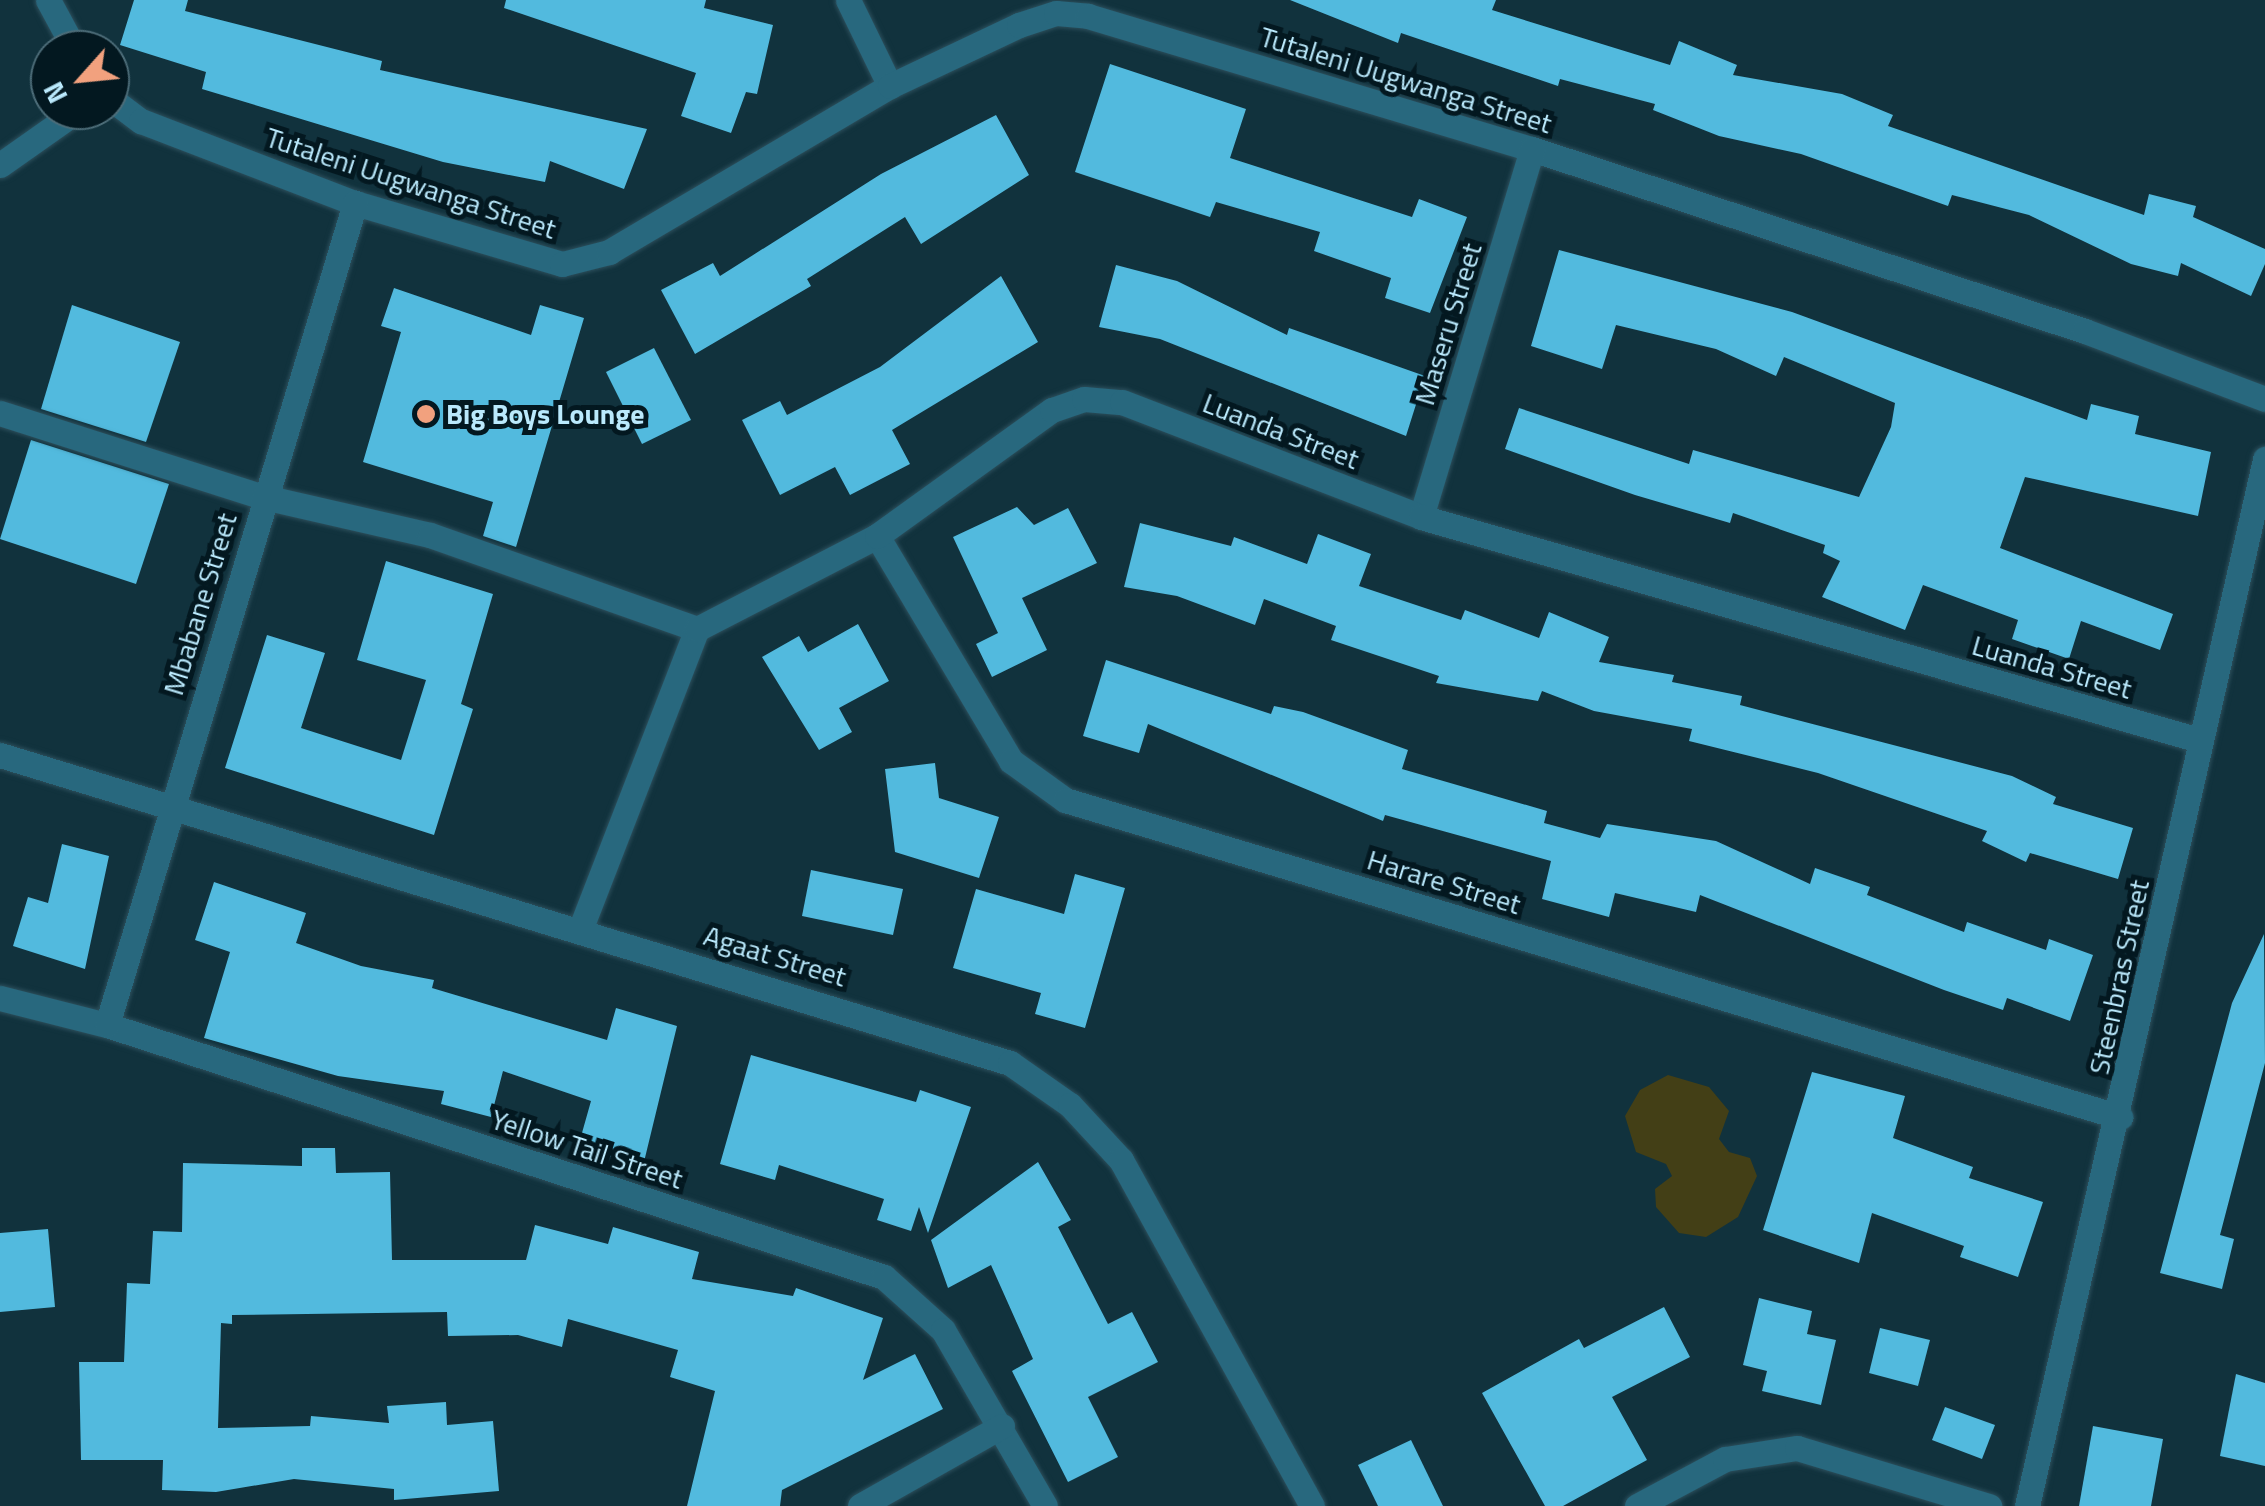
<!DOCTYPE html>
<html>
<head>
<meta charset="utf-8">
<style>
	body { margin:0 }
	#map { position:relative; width:2265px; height:1506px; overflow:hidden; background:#11323d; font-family:"Titillium Web",sans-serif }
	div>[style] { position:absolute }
	.green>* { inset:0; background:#433f16 }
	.building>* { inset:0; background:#52bade }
	.roads { filter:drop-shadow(0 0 2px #2c4f5c) drop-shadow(0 0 2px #2c4f5c) }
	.minor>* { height:25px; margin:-12.5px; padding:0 12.5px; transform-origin:12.5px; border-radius:12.5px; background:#28687e }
	.tertiary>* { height:25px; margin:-12.5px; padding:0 12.5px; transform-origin:12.5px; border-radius:12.5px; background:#28687e }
	.dots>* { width:28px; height:28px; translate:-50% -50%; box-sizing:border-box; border:5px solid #031820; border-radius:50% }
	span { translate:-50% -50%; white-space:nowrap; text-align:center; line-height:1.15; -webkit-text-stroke:10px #031820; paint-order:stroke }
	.street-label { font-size:28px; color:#bae9fc }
	.poi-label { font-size:28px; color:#bae9fc; font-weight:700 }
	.left { translate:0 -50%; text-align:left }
	.north { position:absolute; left:30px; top:30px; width:100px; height:100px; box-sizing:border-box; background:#031820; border:2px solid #4c6c78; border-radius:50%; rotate:243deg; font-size:28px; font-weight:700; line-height:40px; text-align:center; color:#bae9fc }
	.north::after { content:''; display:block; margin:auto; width:35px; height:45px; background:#f2a17e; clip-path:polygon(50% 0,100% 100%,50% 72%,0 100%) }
</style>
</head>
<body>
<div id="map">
	<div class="green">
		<div style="clip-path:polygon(1668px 1075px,1709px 1087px,1729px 1111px,1719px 1139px,1729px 1152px,1750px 1158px,1757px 1176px,1738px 1217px,1706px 1237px,1679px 1233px,1656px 1207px,1655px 1189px,1672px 1176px,1666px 1164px,1636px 1152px,1625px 1116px,1640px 1090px)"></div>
	</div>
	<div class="building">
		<div style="clip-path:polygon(134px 0,188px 0,185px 11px,382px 61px,380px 70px,647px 129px,624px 189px,550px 161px,545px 182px,443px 162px,202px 89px,206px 72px,120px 45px)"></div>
		<div style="clip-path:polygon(506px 0,706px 0,704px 8px,773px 25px,757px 94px,746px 92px,731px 133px,681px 116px,696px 73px,504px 8px)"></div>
		<div style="clip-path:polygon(1290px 0,1496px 0,1492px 10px,1670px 65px,1679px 41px,1737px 65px,1733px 75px,1842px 94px,1893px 115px,1888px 126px,2144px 215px,2149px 194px,2196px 206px,2193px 217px,2265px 249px,2265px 264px,2251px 296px,2181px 263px,2178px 276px,2131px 264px,2029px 215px,1952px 195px,1948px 206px,1801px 154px,1719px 136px,1653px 110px,1655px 104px,1560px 79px,1558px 86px,1401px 33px,1398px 43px)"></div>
		<div style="clip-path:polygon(1110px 64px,1246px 109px,1230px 158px,1412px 217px,1419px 199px,1467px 217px,1430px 313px,1385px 298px,1391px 278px,1314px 251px,1320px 232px,1216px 202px,1210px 217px,1075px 172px)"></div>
		<div style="clip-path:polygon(996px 115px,1029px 175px,921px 244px,905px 217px,807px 279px,811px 286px,695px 354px,661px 290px,713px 263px,720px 276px,881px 174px)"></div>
		<div style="clip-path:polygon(1559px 250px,1792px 312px,2087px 420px,2091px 404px,2139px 416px,2135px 434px,2211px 452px,2198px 516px,2025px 477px,2000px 548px,2173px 614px,2160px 650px,2081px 621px,2069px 659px,2012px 639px,2018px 620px,1923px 585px,1905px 630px,1822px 597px,1840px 561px,1823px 553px,1825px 545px,1733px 513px,1730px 523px,1635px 495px,1505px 449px,1519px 408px,1689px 464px,1693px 450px,1859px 497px,1891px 427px,1895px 403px,1784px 357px,1776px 376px,1716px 349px,1616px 325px,1602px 369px,1531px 346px)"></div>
		<div style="clip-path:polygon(1116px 265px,1177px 281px,1287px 335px,1289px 328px,1425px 376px,1406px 436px,1160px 339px,1099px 327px)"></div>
		<div style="clip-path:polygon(1001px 276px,1038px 342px,892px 430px,910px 464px,850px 495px,835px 467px,780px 495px,742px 420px,780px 401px,787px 415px,880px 367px)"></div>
		<div style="clip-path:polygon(394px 288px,531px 335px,540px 305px,584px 318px,516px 547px,483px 536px,493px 502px,363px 462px,401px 332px,381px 326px)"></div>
		<div style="clip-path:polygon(72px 305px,180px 342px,146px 442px,41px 409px)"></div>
		<div style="clip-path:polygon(654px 348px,691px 420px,642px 444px,606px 372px)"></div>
		<div style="clip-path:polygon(31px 440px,169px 484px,136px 584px,0 539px)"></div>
		<div style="clip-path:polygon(1017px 507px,1034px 525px,1068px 508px,1097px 563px,1022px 598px,1047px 650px,992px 677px,976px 644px,998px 633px,953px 537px)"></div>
		<div style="clip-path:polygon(1140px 523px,1231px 546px,1234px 537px,1307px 564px,1318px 534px,1371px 554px,1359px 586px,1461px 620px,1465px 610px,1539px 638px,1549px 612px,1609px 637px,1599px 662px,1674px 675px,1672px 682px,1742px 696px,1740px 705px,2012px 776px,2056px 797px,2053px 804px,2133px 828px,2118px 879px,2030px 853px,2026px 862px,1982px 841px,1987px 831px,1818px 773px,1689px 741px,1692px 729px,1594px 711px,1542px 691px,1538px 701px,1436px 683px,1439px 676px,1331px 640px,1336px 626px,1264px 599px,1255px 625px,1177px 596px,1124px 587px)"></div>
		<div style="clip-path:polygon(386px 561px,493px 594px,461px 704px,473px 709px,434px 835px,225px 768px,267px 635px,325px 653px,301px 728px,401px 760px,426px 680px,357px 660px)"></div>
		<div style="clip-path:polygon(858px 624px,889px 681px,839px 708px,852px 732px,819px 750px,762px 657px,799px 636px,808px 652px)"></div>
		<div style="clip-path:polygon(1106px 660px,1271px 714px,1274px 706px,1303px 712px,1408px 750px,1402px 769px,1547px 811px,1544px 823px,1600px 838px,1607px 824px,1716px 841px,1810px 884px,1815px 868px,1870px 887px,1867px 895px,1964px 932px,1967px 922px,2046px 950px,2049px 939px,2093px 955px,2070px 1021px,2007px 998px,2003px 1010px,1944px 990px,1700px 895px,1696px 912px,1615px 893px,1609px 917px,1542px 899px,1551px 861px,1385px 815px,1383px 821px,1148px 724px,1139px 753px,1083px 736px)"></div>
		<div style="clip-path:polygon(935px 763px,939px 798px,999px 817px,979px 878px,895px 852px,885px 769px)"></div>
		<div style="clip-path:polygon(62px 844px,109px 856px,85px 969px,13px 946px,28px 897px,48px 903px)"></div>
		<div style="clip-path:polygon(811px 870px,903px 889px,893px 935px,802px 916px)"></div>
		<div style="clip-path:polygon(1075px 874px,1125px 888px,1085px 1028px,1035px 1014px,1041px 993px,953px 968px,976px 889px,1064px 914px)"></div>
		<div style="clip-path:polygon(214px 882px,306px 913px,296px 943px,361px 966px,434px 980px,432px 988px,607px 1040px,616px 1008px,677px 1026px,643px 1166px,578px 1147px,591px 1101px,503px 1071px,491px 1117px,441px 1104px,444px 1091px,338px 1076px,204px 1038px,230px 952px,195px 940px)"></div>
		<div style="clip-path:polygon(2264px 934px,2265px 1063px,2220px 1235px,2234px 1239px,2222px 1289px,2160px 1273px,2232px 1003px)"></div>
		<div style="clip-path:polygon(751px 1055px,916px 1102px,920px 1090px,971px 1107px,928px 1233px,919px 1207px,911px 1231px,877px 1220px,884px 1199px,779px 1165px,775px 1180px,720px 1164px)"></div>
		<div style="clip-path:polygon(1812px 1072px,1905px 1096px,1893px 1138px,1973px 1167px,1969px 1178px,2043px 1202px,2018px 1277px,1960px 1257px,1964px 1246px,1872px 1213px,1859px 1263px,1763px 1230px)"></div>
		<div style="clip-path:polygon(302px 1148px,335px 1148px,336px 1173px,390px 1172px,392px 1260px,526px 1260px,535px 1225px,608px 1244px,613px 1227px,699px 1252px,692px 1279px,793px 1296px,796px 1288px,883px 1318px,863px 1380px,915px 1354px,943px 1409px,782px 1490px,780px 1506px,687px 1506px,715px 1391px,670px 1377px,678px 1350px,568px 1319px,562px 1347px,518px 1335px,448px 1336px,447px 1312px,232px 1315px,232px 1324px,221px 1323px,218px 1428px,310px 1426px,311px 1416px,389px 1423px,387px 1406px,446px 1402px,447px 1425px,493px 1421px,499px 1491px,394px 1500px,394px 1489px,294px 1479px,216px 1492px,162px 1490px,163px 1460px,81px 1460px,79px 1362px,124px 1362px,127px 1283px,150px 1284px,153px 1231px,182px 1232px,183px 1163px,302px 1166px)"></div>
		<div style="clip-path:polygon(1038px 1162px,1071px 1220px,1058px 1227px,1108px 1324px,1132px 1312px,1158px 1362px,1088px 1397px,1118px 1457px,1068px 1482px,1012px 1371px,1033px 1359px,991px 1265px,948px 1288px,931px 1240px)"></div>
		<div style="clip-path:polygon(48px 1229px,55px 1307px,0 1312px,0 1233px)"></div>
		<div style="clip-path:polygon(1759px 1298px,1812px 1311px,1807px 1334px,1836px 1340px,1821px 1405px,1762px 1391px,1767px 1371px,1743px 1365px)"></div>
		<div style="clip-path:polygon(1664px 1307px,1690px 1357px,1612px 1397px,1647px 1460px,1563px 1506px,1545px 1506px,1482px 1393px,1579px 1339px,1584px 1348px)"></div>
		<div style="clip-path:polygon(1880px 1328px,1930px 1340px,1918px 1386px,1869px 1373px)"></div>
		<div style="clip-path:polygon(2236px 1374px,2265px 1383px,2265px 1466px,2220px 1456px)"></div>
		<div style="clip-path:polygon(1945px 1407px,1995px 1425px,1982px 1459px,1932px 1440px)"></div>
		<div style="clip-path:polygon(2093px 1426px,2163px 1439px,2151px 1506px,2079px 1506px)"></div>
		<div style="clip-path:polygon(1411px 1440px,1443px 1506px,1378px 1506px,1358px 1465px)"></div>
	</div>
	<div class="roads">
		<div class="minor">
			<div style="left:48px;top:0;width:57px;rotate:61.6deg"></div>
			<div style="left:848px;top:0;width:96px;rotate:64deg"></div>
			<div style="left:110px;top:98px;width:39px;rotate:37deg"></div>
			<div style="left:141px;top:121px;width:229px;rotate:21deg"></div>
			<div style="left:355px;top:203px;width:216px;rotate:16.4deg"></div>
			<div style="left:562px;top:264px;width:49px;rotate:-14.3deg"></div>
			<div style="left:609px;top:252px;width:326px;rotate:-30.6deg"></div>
			<div style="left:890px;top:86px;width:143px;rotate:-25.3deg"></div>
			<div style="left:1019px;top:25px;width:39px;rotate:-18deg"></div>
			<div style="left:1056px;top:13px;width:32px;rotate:5deg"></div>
			<div style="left:1088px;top:16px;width:463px;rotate:16.7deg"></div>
			<div style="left:1532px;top:149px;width:582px;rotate:18.22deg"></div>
			<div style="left:2085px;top:331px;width:192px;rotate:20.7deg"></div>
			<div style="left:0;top:165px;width:95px;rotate:-35.2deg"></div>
			<div style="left:0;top:413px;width:277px;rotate:17.7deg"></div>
			<div style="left:264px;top:497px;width:170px;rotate:12.9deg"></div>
			<div style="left:430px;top:535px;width:283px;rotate:19.4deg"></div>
			<div style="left:1421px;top:517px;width:384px;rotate:-73.2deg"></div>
			<div style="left:877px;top:536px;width:262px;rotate:59.2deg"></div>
			<div style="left:1011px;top:761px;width:67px;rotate:35.8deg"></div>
			<div style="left:1065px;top:800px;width:1102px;rotate:16.72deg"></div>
			<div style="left:580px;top:930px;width:323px;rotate:-68.8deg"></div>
			<div style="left:697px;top:629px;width:203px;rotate:-27.3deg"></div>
			<div style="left:877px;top:536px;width:216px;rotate:-35.8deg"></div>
			<div style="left:1052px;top:410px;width:34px;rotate:-19deg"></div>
			<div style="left:1084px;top:399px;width:38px;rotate:5deg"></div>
			<div style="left:1122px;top:402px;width:320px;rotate:21deg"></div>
			<div style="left:1421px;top:517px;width:809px;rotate:15.99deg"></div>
			<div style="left:0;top:998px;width:110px;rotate:14.2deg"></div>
			<div style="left:107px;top:1025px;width:817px;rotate:17.97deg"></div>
			<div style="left:884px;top:1277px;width:79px;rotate:41.9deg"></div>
			<div style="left:943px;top:1330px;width:203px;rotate:59.9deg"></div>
			<div style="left:107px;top:1025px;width:859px;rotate:-73.21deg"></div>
			<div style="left:860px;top:1506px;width:163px;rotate:-29.4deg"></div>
			<div style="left:1637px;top:1506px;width:100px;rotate:-28.1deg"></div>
			<div style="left:1725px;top:1459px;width:73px;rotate:-8.7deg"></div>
			<div style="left:1797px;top:1448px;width:201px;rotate:16.8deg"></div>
			<div style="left:2027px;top:1506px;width:1074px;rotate:-77.19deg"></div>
		</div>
		<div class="tertiary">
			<div style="left:0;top:755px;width:1056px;rotate:16.96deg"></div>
			<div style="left:1010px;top:1063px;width:73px;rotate:35deg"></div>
			<div style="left:1070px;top:1105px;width:75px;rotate:47.2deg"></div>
			<div style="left:1121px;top:1160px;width:395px;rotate:61.1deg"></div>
		</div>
	</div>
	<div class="dots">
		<div style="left:426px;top:414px;background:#f2a17e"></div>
	</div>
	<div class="street-label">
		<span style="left:1406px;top:80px;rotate:17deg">Tutaleni Uugwanga Street</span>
		<span style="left:411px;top:183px;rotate:18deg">Tutaleni Uugwanga Street</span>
		<span style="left:1448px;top:324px;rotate:-73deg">Maseru Street</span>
		<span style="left:1281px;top:431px;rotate:21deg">Luanda Street</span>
		<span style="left:200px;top:604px;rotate:-73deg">Mbabane Street</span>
		<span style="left:2052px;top:667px;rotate:16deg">Luanda Street</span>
		<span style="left:1444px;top:882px;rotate:17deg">Harare Street</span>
		<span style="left:775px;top:956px;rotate:17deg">Agaat Street</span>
		<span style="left:2119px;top:977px;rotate:-78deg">Steenbras Street</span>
		<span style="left:587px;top:1149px;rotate:18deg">Yellow Tail Street</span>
	</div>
	<div class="poi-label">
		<span class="left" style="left:446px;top:414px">Big Boys Lounge</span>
	</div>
	<div class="north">N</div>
</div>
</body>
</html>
